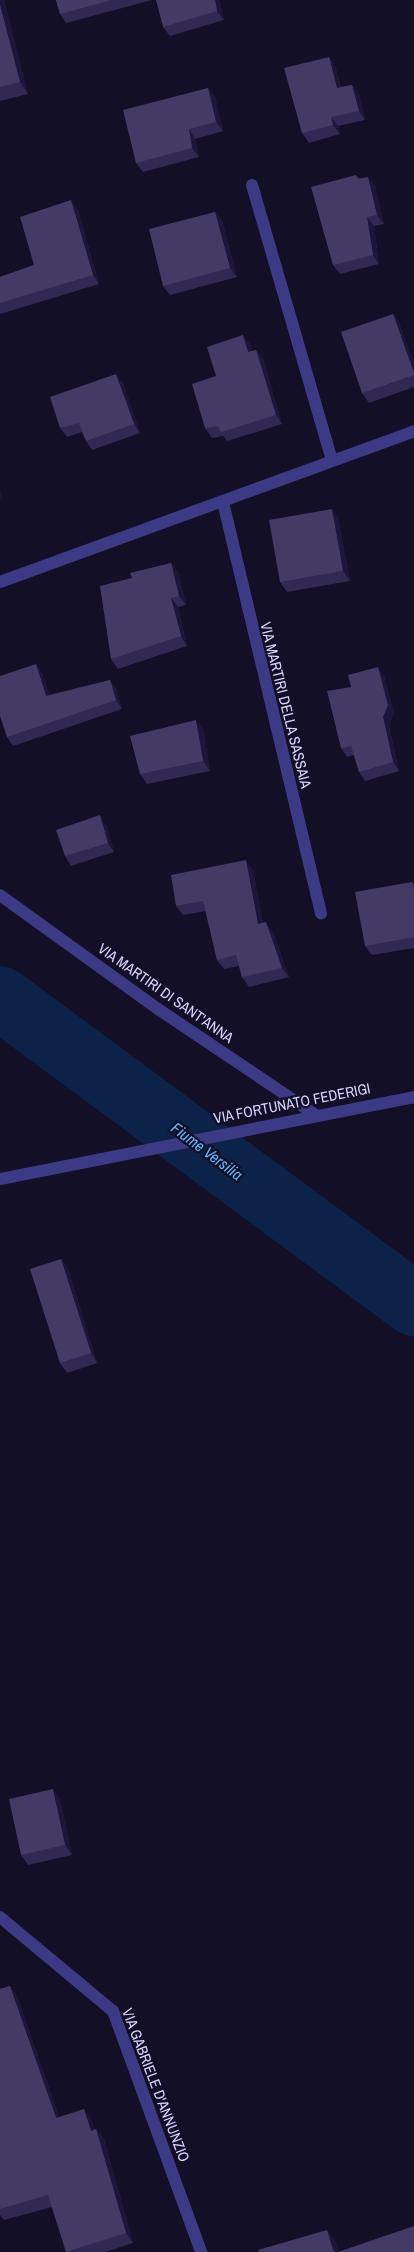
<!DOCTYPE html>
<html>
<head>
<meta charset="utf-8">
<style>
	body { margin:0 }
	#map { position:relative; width:414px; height:2252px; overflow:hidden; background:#130f26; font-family:"Archivo Narrow",sans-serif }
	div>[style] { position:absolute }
	.river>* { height:64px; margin:-32px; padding:0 32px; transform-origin:32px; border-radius:32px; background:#0c2248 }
	.service>* { height:12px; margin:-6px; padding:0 6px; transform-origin:6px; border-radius:6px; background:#3d3a85 }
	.minor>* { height:12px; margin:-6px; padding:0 6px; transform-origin:6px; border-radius:6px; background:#3d3a85 }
	.wall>* { inset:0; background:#312854 }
	.shaded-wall>* { inset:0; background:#1d163a }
	.building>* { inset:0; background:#433a66 }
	span { translate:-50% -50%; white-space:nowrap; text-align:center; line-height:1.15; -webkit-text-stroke:4.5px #130f26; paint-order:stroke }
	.street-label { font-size:15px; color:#d9d4ff }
	.water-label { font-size:16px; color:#62b6ff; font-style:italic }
</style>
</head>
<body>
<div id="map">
	<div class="river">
		<div style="left:0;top:998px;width:515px;rotate:36.47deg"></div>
	</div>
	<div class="service">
		<div style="left:252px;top:185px;width:287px;rotate:73.8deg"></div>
	</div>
	<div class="minor">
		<div style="left:223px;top:502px;width:423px;rotate:76.6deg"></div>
		<div style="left:0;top:582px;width:441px;rotate:-20deg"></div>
		<div style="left:0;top:895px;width:195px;rotate:35.8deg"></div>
		<div style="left:158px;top:1009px;width:190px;rotate:33.9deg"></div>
		<div style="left:0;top:1179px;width:422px;rotate:-11.2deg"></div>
		<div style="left:0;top:1917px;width:147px;rotate:39.8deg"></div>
		<div style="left:113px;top:2011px;width:257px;rotate:69.9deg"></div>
	</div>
	<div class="wall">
		<div style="clip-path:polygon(0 0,4px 0,28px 94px,0 101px)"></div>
		<div style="clip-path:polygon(56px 0,152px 0,66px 23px,60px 14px)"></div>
		<div style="clip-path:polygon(219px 0,224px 20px,170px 36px,163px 27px)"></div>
		<div style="clip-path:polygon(329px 57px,335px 66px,341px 87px,352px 85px,359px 94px,365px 120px,338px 126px,340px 134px,309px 143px,302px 133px)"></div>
		<div style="clip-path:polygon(208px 88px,215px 97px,223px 131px,195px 139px,199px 157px,143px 172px,136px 163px)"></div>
		<div style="clip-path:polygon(356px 175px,359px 178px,375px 186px,384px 224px,374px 226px,379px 264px,340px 274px,333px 265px)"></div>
		<div style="clip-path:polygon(78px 210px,99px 284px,0 314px,0 277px,34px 265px)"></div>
		<div style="clip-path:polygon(215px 212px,222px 221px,237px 277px,170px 295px,163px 286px)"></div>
		<div style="clip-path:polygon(393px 314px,399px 323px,414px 364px,414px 387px,369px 403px,362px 393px)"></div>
		<div style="clip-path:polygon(250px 344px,252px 351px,256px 350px,263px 359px,282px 424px,227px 441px,223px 436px,212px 438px,205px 428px,216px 376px)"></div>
		<div style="clip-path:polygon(123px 383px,140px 433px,92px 450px,86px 441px,82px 432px,67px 437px,60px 428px)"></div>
		<div style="clip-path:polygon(338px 518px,350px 581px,287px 592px,280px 582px)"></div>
		<div style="clip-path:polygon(171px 563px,178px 572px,186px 605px,178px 607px,187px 646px,118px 669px,111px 659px,132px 578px)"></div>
		<div style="clip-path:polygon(42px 673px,49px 695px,110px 680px,116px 689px,122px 709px,13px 746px,7px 737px)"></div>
		<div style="clip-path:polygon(384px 676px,394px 713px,389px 726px,399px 771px,365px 781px,359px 772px,354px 755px,347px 757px,341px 748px,351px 687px)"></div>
		<div style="clip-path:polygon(203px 729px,210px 771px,147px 784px,140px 774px)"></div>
		<div style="clip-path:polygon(106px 825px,114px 852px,71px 866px,65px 856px)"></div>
		<div style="clip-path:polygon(253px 870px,263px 923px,273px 932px,289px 977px,249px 987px,242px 977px,239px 966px,224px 969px,217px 960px,206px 911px,183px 915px,176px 906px)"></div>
		<div style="clip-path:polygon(412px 882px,414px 884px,414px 948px,372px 955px,365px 946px)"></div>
		<div style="clip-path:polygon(61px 1259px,68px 1269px,97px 1363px,67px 1373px,60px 1363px)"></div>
		<div style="clip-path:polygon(60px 1799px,72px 1855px,28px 1865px,21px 1855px)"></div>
		<div style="clip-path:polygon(10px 1986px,17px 1996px,59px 2117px,91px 2119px,94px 2130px,96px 2129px,104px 2139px,133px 2243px,105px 2252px,66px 2252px,52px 2207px,4px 2220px,0 2215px,0 1989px)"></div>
	</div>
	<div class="shaded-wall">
		<div style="clip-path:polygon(0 0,4px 0,28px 94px,20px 82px,0 5px)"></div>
		<div style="clip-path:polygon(215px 0,219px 0,224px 20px,217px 11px)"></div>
		<div style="clip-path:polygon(329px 57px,335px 66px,343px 97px,337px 88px)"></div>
		<div style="clip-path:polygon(352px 85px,359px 94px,365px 120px,359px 111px)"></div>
		<div style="clip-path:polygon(208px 88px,215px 97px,223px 131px,216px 122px)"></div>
		<div style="clip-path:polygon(331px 117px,338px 126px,340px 134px,333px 125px)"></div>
		<div style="clip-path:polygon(189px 129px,195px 139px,199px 157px,192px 148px)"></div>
		<div style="clip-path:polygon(368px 177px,375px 186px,384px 224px,377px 215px)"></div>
		<div style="clip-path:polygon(71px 200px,78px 210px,99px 284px,93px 275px)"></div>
		<div style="clip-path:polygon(215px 212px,222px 221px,237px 277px,230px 268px)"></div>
		<div style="clip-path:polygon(367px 217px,374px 226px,379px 264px,373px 255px)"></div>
		<div style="clip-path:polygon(393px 314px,399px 323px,414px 364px,414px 373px)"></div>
		<div style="clip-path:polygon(243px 335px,250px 344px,255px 361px,248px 352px)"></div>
		<div style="clip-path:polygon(256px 350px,263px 359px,282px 424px,276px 415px)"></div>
		<div style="clip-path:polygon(116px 374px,123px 383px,140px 433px,134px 424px)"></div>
		<div style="clip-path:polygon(0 489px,3px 501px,0 497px)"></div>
		<div style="clip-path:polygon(332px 509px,338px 518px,350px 581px,343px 571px)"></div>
		<div style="clip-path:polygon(171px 563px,178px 572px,186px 605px,179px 596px)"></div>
		<div style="clip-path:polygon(171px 598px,178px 607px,187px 646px,181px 636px)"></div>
		<div style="clip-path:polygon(36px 664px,42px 673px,53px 705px,46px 696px)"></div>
		<div style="clip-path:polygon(378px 667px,384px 676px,394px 713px,389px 726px,399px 771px,393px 762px,383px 717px)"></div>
		<div style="clip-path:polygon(110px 680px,116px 689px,122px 709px,116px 700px)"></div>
		<div style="clip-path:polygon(196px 720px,203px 729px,210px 771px,203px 761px)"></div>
		<div style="clip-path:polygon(100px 815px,106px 825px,114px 852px,108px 843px)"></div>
		<div style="clip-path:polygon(246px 860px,253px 870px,265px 934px,258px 924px)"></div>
		<div style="clip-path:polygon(266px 922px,273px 932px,289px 977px,282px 968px)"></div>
		<div style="clip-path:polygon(61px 1259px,68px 1269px,97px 1363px,91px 1353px)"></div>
		<div style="clip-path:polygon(53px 1789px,60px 1799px,72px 1855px,65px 1845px)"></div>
		<div style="clip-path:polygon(10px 1986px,17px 1996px,63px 2129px,56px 2118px)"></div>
		<div style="clip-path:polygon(84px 2109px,91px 2119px,98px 2141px,91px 2131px)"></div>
		<div style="clip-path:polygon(96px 2129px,104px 2139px,133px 2243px,126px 2233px)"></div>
		<div style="clip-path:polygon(327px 2230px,336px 2242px,339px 2252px,334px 2252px)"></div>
	</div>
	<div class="building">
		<div style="clip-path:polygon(56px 0,112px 0,60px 14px)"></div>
		<div style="clip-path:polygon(156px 0,215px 0,217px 11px,163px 27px)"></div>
		<div style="clip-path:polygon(0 5px,20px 82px,0 87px)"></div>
		<div style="clip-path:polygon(329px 57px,337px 88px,352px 85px,359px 111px,331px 117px,333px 125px,302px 133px,284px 68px)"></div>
		<div style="clip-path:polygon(208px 88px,216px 122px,189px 129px,192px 148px,136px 163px,123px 110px)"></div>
		<div style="clip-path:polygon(356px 175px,358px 179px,368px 177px,377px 215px,367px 217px,373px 255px,333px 265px,311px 187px)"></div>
		<div style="clip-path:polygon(71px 200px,93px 275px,0 303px,0 277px,34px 265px,20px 217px)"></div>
		<div style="clip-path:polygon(215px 212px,230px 268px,163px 286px,149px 229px)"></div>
		<div style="clip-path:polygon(393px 314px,414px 373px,414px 375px,362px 393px,341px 332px)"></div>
		<div style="clip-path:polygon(243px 335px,248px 352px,256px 350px,276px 415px,221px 432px,218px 426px,205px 428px,192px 384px,216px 376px,207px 347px)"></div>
		<div style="clip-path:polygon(116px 374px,134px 424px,86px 441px,79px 423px,60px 428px,50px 397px)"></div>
		<div style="clip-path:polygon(332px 509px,343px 571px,280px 582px,269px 520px)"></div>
		<div style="clip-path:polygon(171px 563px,179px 596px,171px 598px,181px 636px,111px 659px,100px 586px,132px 578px,130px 573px)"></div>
		<div style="clip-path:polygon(36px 664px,46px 696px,110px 680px,116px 700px,7px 737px,0 716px,0 676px)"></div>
		<div style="clip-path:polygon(378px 667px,388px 705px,383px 717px,393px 762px,359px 772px,351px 746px,341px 748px,327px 691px,351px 687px,348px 675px)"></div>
		<div style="clip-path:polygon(196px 720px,203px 761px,140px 774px,130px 736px)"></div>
		<div style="clip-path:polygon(100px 815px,108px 843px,65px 856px,56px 830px)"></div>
		<div style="clip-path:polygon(246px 860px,258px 924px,266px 922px,282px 968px,242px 977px,236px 955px,217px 960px,203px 901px,176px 906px,171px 875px)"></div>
		<div style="clip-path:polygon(412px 882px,414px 892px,414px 937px,365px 946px,355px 892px)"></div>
		<div style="clip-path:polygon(61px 1259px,91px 1353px,60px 1363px,30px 1269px)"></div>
		<div style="clip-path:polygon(53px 1789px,65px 1845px,21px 1855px,9px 1799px)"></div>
		<div style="clip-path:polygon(10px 1986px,56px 2118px,84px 2109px,91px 2131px,96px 2129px,126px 2233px,66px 2252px,48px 2195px,0 2209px,0 1989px)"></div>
		<div style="clip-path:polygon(414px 2226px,414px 2252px,338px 2252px)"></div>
		<div style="clip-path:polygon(327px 2230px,334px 2252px,259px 2252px,258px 2250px)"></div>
	</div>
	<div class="street-label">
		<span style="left:286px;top:705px;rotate:76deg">VIA MARTIRI DELLA SASSAIA</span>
		<span style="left:166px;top:993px;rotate:35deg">VIA MARTIRI DI SANT'ANNA</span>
		<span style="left:292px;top:1103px;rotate:-11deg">VIA FORTUNATO FEDERIGI</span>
		<span style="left:156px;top:2085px;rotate:69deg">VIA GABRIELE D'ANNUNZIO</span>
	</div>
	<div class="water-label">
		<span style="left:207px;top:1151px;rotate:37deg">Fiume Versilia</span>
	</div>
</div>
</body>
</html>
